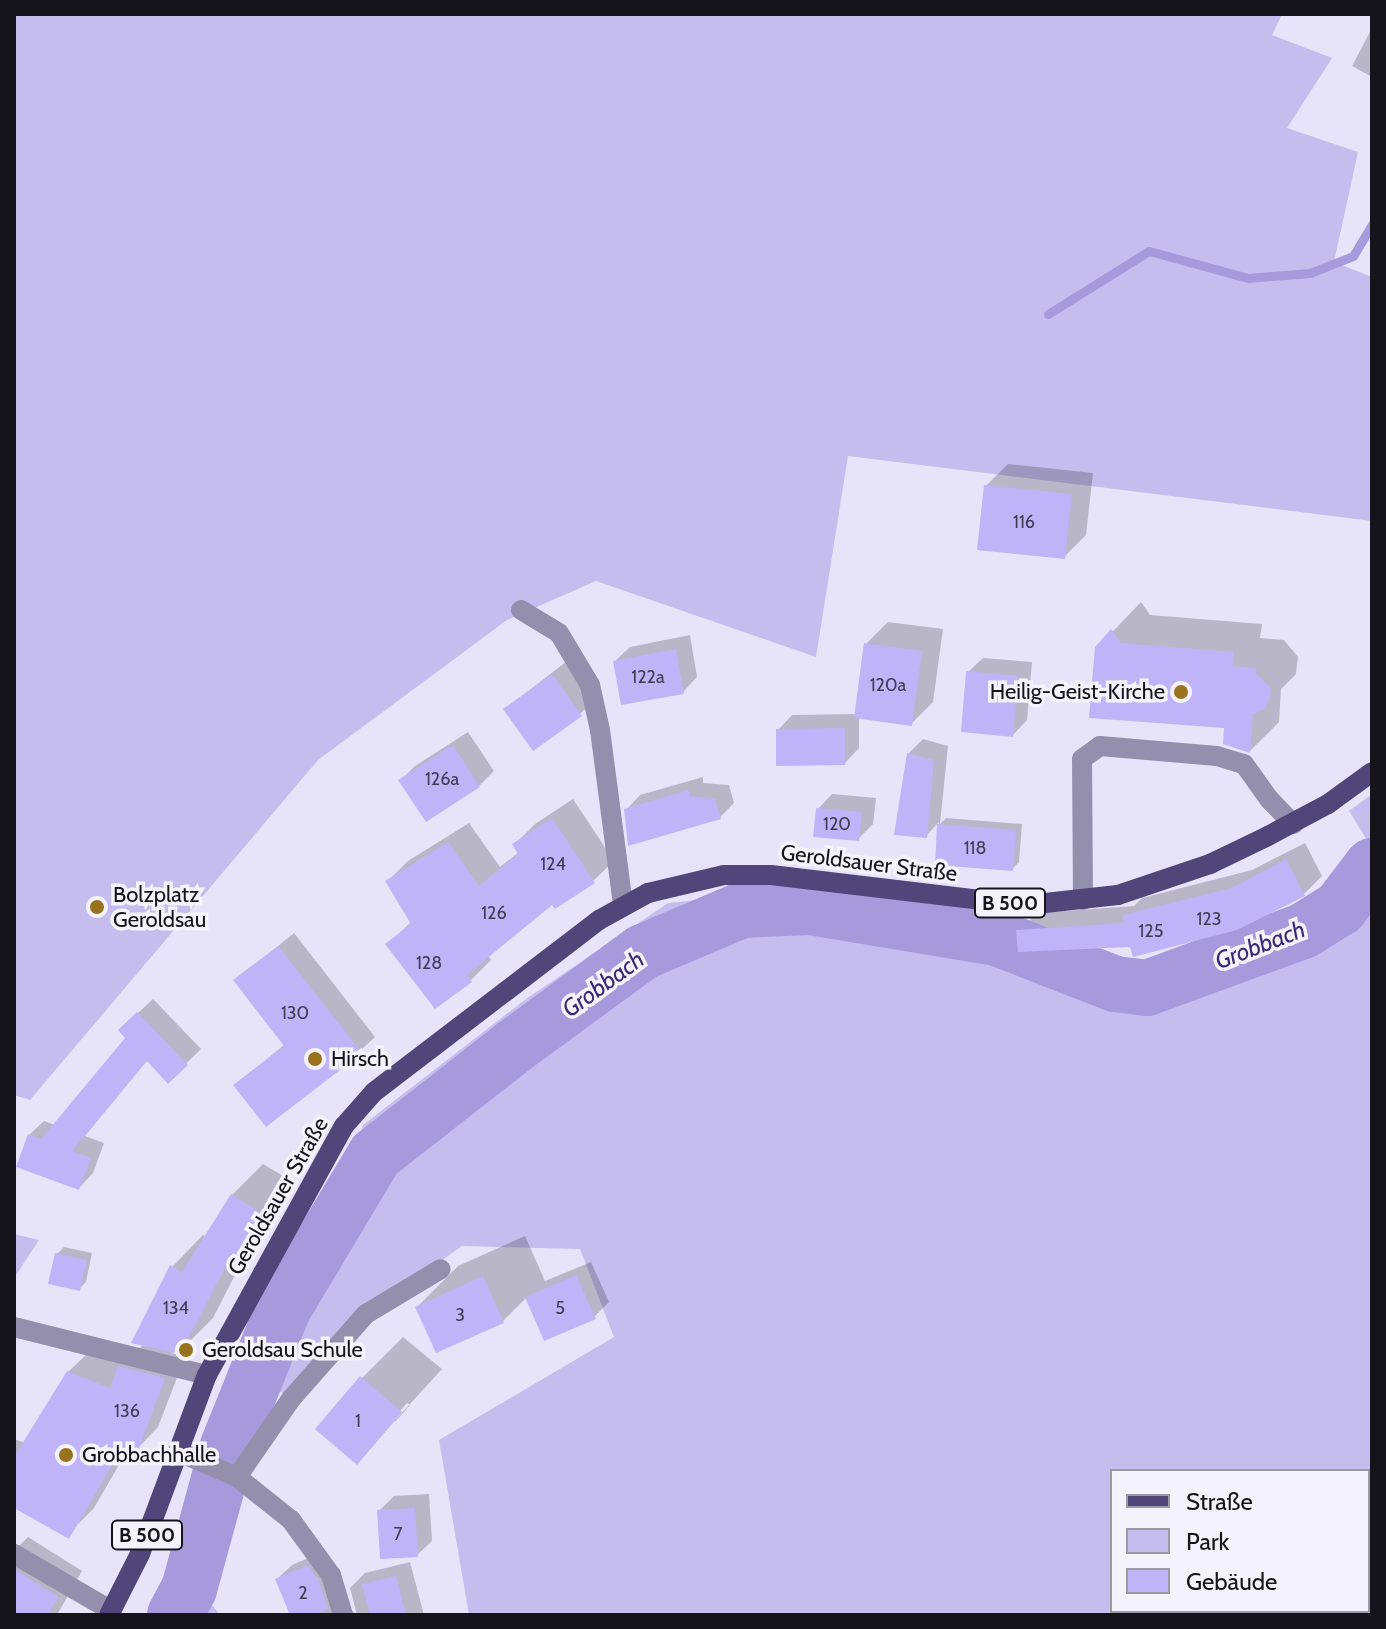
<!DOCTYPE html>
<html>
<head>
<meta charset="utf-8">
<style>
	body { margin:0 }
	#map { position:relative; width:1386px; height:1629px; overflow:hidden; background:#e7e4f9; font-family:Cabin,sans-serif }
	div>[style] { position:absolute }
	.green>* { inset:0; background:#c5bdee }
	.shadow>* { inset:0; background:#0003 }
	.stream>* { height:9px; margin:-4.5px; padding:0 4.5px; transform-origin:4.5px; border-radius:4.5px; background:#a69add }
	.river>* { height:56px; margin:-28px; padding:0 28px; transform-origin:28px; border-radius:28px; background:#a69add }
	.building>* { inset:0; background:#c0b4f9 }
	.minor>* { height:20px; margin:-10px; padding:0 10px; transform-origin:10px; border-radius:10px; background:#938fac }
	.major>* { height:20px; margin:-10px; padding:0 10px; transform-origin:10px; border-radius:10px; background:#514679 }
	.dots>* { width:22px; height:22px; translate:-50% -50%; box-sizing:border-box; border:4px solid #f4f3fb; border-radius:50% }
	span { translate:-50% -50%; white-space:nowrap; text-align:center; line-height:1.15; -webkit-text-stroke:7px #f4f3fb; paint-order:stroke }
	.number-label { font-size:18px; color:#403c52 }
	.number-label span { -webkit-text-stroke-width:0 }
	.shield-label span { padding:2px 6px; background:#f4f3fb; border:2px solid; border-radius:6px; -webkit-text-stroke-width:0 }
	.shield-label { font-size:20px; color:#15141b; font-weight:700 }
	.poi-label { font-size:22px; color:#15141b }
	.right { translate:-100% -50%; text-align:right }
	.left { translate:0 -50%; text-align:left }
	.street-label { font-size:22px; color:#15141b }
	.water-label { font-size:24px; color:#3e2775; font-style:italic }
	.frame { position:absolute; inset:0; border:16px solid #15141b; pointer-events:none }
	.legend { position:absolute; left:1110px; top:1469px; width:260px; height:144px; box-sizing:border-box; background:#f4f3fb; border:2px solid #9b9aa1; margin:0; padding:10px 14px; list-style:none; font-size:24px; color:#15141b }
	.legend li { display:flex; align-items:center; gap:16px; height:40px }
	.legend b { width:40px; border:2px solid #9b9aa1 }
</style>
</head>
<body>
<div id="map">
	<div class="green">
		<div style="clip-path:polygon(14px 14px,1282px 14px,1272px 35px,1332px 58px,1287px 128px,1358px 152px,1334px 262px,1372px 277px,1372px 521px,848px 456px,816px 657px,596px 581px,507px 620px,318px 760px,30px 1100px,14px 1095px)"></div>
		<div style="clip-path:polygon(1372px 794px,1372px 848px,1349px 811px)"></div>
		<div style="clip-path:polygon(evenodd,1372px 853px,1372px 1615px,469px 1615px,439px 1440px,614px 1337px,580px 1249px,462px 1246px,366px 1314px,291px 1399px,262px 1379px,334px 1234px,363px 1125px,526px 999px,668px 903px,756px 894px,1013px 930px,1061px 956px,1142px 977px,1326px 907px,1372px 853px,1112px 1471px,1368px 1471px,1368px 1611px,1112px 1611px,1112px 1471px)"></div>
		<div style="clip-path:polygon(14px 1234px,39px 1240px,14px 1278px)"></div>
		<div style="clip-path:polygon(197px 1586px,220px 1615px,169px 1615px)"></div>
	</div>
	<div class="shadow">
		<div style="clip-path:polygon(1372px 28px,1372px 77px,1352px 66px)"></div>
		<div style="clip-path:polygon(1008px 464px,1093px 473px,1086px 535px,1064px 557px,986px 486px)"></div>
		<div style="clip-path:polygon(1141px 602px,1150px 615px,1262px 624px,1260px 638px,1284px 640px,1298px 657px,1296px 674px,1281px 689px,1279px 722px,1250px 751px,1226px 726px,1097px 648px)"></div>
		<div style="clip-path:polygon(888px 622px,943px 629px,933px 702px,911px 724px,859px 717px,859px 748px,845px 763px,778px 730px,792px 715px,856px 714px,866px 644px)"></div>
		<div style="clip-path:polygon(690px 635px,697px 677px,683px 692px,615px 661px,630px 647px)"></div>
		<div style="clip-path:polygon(983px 658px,1032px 662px,1027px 720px,1013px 735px,968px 672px)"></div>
		<div style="clip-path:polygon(567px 661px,595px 700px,580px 714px,505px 709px)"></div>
		<div style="clip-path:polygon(468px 732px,494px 771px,479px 786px,401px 780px,415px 766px)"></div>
		<div style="clip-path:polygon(923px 739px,948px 746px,940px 824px,946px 818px,1022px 824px,1019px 862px,1013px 868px,937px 864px,939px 822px,926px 836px,908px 754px)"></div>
		<div style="clip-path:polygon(703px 777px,703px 783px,729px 785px,734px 803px,720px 817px,626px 810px,640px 795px)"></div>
		<div style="clip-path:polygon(832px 794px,876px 798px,873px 824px,858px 839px,818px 809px)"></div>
		<div style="clip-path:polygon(573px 799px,614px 861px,593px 881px,552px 902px,488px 955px,491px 960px,471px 980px,388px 944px,412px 921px,387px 882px,408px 861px,469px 823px,500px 867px,519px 852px,514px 845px,535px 824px)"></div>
		<div style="clip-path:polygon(1305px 843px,1322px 876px,1304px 894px,1132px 945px,1019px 931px,1037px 913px,1134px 906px,1142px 898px,1252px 870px)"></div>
		<div style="clip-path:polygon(294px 933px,375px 1037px,360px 1051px,236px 1085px,285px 1044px,236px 981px)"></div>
		<div style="clip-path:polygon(153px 999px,201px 1049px,168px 1081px,148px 1059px,85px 1136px,104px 1143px,93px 1173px,79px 1188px,29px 1135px,44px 1121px,55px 1125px,127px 1038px,120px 1030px)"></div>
		<div style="clip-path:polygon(263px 1164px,293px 1182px,265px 1227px,253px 1240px,213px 1318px,182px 1349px,178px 1347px,171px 1353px,185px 1357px,158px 1427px,137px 1449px,130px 1446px,94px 1508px,73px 1529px,14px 1505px,14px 1439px,25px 1443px,68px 1372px,90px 1351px,123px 1364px,144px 1344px,172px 1267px,203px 1235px,206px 1237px,232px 1195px)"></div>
		<div style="clip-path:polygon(525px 1236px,545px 1281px,591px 1262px,609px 1302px,594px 1317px,527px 1297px,503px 1321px,437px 1351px,417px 1307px,458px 1266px)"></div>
		<div style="clip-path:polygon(64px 1247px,92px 1253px,86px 1282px,79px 1289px,57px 1254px)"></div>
		<div style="clip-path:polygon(evenodd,403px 1337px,442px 1369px,357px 1462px,362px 1378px,403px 1337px,407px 1403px,410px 1405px,396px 1421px,391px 1421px,407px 1403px)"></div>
		<div style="clip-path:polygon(429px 1494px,432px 1541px,417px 1555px,379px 1511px,394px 1496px)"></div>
		<div style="clip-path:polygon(28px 1537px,82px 1571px,57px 1615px,14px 1615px,14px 1551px)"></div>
		<div style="clip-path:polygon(322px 1552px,345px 1605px,357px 1615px,293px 1615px,277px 1579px,292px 1565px)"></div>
		<div style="clip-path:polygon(410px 1562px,424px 1615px,357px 1615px,350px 1588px,365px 1573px)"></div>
	</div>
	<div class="stream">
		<div style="left:1048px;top:314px;width:119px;rotate:-32deg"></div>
		<div style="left:1149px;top:251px;width:103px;rotate:15.3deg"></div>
		<div style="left:1248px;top:278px;width:62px;rotate:-4.6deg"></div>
		<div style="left:1310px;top:273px;width:46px;rotate:-21.6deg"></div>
		<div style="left:1353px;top:256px;width:37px;rotate:-59deg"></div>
	</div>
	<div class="river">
		<div style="left:175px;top:1615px;width:30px;rotate:-62deg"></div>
		<div style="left:189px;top:1589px;width:148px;rotate:-74.7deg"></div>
		<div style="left:228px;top:1446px;width:148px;rotate:-68.1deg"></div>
		<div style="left:283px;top:1309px;width:179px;rotate:-59.1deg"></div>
		<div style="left:375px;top:1155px;width:175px;rotate:-38deg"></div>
		<div style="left:513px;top:1047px;width:161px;rotate:-36.2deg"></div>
		<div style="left:643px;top:952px;width:108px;rotate:-23deg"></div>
		<div style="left:742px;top:910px;width:67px;rotate:-2.6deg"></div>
		<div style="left:809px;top:907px;width:191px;rotate:9.4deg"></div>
		<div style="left:997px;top:938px;width:127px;rotate:21.3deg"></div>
		<div style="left:1115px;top:984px;width:32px;rotate:7deg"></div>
		<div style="left:1147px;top:988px;width:166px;rotate:-20.1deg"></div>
		<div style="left:1303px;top:931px;width:44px;rotate:-31.9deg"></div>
		<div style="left:1340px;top:908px;width:53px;rotate:-52.7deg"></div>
	</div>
	<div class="building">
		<div style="clip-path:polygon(984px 485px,1072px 494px,1065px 559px,977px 550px)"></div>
		<div style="clip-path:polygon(1111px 629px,1121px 643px,1234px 652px,1232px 666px,1256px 668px,1256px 673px,1270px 687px,1271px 694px,1265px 709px,1253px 714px,1250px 753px,1223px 744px,1224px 728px,1089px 718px,1095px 647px)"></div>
		<div style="clip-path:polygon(864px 643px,922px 651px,912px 726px,854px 718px)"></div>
		<div style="clip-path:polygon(676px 649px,684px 694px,621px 705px,613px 661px)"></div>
		<div style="clip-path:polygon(966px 671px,1018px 676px,1013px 737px,961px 732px)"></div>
		<div style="clip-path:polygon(552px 674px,582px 716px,533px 751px,503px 709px)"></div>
		<div style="clip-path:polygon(845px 728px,845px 765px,776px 766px,776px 729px)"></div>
		<div style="clip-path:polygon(453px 745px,480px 787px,426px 822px,398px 780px)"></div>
		<div style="clip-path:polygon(907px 753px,934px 760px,927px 838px,894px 835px)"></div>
		<div style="clip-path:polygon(689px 790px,689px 796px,715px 799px,721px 819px,628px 846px,624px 809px)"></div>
		<div style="clip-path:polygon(816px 808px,862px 812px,859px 841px,813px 837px)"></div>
		<div style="clip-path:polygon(552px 818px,595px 883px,555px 909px,552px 905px,467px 975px,472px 982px,435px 1009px,385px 944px,411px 924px,385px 881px,448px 842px,479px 886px,518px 854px,512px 844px)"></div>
		<div style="clip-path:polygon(937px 824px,1016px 830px,1013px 871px,935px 865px)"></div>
		<div style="clip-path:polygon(1286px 859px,1305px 896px,1237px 930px,1133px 957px,1130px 947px,1018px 952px,1016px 930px,1124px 923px,1122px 915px,1232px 888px)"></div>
		<div style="clip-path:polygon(278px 946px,362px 1053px,266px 1127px,233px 1085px,284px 1046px,233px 980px)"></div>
		<div style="clip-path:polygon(137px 1012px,188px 1065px,168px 1084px,147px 1061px,72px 1151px,91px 1158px,79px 1190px,16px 1167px,28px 1134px,41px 1139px,125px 1038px,118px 1030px)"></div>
		<div style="clip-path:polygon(231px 1194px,263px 1214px,234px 1261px,230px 1258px,182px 1351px,176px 1348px,174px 1353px,131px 1343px,170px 1265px,182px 1272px)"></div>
		<div style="clip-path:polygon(55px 1253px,87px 1260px,80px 1291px,48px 1284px)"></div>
		<div style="clip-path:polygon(576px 1275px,596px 1319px,544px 1341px,525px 1297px)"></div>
		<div style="clip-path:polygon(483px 1276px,504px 1323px,436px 1353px,415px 1307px)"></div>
		<div style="clip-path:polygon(118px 1366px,165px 1378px,138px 1451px,123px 1446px,69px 1539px,14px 1508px,14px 1457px,67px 1371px,110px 1388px)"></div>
		<div style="clip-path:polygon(360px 1376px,402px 1412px,357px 1465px,315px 1429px)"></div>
		<div style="clip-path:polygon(415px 1508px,418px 1557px,380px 1559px,377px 1510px)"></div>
		<div style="clip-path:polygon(308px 1565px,318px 1579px,328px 1609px,314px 1615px,290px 1615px,275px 1579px)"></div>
		<div style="clip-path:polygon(14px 1569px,58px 1597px,48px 1615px,14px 1615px)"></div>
		<div style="clip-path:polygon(396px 1576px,406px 1615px,370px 1615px,362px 1584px)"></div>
	</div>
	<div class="minor">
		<div style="left:521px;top:610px;width:44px;rotate:31.2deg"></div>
		<div style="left:559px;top:633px;width:61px;rotate:59.2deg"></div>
		<div style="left:590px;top:685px;width:46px;rotate:77.5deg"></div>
		<div style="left:600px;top:730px;width:177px;rotate:82.5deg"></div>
		<div style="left:1083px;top:900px;width:141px;rotate:-90.4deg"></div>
		<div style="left:1082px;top:759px;width:22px;rotate:-36deg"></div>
		<div style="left:1100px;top:746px;width:117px;rotate:4.9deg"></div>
		<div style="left:1217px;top:756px;width:28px;rotate:17deg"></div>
		<div style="left:1244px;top:764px;width:43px;rotate:54.5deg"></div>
		<div style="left:1269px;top:799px;width:35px;rotate:46deg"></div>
		<div style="left:14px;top:1327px;width:199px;rotate:14deg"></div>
		<div style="left:179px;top:1452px;width:63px;rotate:23.3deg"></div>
		<div style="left:237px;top:1477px;width:69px;rotate:38.5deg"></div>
		<div style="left:291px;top:1520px;width:68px;rotate:54deg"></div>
		<div style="left:331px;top:1575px;width:42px;rotate:73.3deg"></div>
		<div style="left:237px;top:1477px;width:95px;rotate:-55.3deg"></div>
		<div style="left:291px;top:1399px;width:113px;rotate:-48.6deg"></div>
		<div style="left:366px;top:1314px;width:87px;rotate:-31deg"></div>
		<div style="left:14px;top:1554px;width:113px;rotate:30.2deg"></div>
	</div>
	<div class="major">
		<div style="left:109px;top:1615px;width:68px;rotate:-63.1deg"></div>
		<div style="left:140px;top:1554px;width:191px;rotate:-69.5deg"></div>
		<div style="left:207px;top:1375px;width:284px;rotate:-61.2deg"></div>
		<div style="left:344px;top:1126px;width:45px;rotate:-48.6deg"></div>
		<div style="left:374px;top:1092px;width:283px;rotate:-37.4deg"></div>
		<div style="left:599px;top:920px;width:56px;rotate:-28.9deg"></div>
		<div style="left:648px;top:893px;width:78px;rotate:-13.3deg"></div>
		<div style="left:724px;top:875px;width:47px"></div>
		<div style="left:771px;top:875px;width:238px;rotate:6.8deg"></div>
		<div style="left:1007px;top:903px;width:38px"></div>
		<div style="left:1045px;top:903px;width:73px;rotate:-6.3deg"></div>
		<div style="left:1118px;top:895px;width:97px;rotate:-18.6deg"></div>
		<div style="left:1210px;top:864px;width:64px;rotate:-25.8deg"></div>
		<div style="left:1268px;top:836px;width:68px;rotate:-28.1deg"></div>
		<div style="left:1328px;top:804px;width:54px;rotate:-36deg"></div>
	</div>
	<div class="dots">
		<div style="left:1181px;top:692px;background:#99721e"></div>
		<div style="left:97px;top:907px;background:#99721e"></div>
		<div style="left:315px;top:1059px;background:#99721e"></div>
		<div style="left:186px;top:1350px;background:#99721e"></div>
		<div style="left:66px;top:1455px;background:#99721e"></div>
	</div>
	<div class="number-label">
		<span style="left:1024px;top:522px">116</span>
		<span style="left:648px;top:677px">122a</span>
		<span style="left:888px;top:685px">120a</span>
		<span style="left:442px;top:779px">126a</span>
		<span style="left:837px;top:824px">120</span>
		<span style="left:975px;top:848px">118</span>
		<span style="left:553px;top:864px">124</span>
		<span style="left:494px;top:913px">126</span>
		<span style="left:1209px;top:919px">123</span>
		<span style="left:1151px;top:931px">125</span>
		<span style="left:429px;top:963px">128</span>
		<span style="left:295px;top:1013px">130</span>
		<span style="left:176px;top:1308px">134</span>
		<span style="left:560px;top:1308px">5</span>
		<span style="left:460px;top:1315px">3</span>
		<span style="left:127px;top:1411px">136</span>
		<span style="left:358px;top:1421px">1</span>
		<span style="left:398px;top:1534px">7</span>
		<span style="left:303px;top:1593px">2</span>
	</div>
	<div class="shield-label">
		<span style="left:1010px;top:903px">B 500</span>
		<span style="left:147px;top:1535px">B 500</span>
	</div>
	<div class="poi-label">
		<span class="right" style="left:1165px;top:692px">Heilig-Geist-Kirche</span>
		<span class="left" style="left:113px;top:907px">Bolzplatz<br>Geroldsau</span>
		<span class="left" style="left:331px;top:1059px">Hirsch</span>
		<span class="left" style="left:202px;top:1350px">Geroldsau Schule</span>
		<span class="left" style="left:82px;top:1455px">Grobbachhalle</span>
	</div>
	<div class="street-label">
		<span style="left:869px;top:863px;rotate:7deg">Geroldsauer Straße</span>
		<span style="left:278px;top:1196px;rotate:-60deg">Geroldsauer Straße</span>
	</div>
	<div class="water-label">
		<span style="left:1260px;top:945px;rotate:-21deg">Grobbach</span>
		<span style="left:603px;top:984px;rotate:-36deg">Grobbach</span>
	</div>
	<div class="frame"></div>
	<ul class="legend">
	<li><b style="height:10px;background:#514679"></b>Straße</li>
	<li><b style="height:22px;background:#c5bdee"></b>Park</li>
	<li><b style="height:22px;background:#c0b4f9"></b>Gebäude</li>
	</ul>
</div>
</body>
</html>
